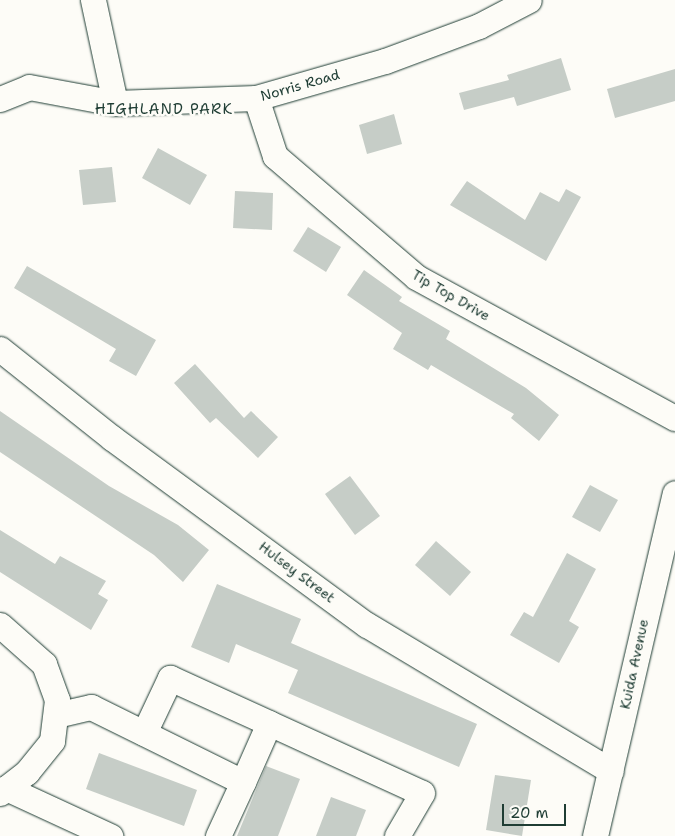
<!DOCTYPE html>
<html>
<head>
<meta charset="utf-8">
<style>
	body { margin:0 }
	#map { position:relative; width:675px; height:836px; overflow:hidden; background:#fdfcf7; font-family:"Shantell Sans",sans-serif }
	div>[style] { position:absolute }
	.building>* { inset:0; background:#c6cdc7 }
	.roads { filter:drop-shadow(0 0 1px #1f3d34) drop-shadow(0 0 1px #1f3d34) }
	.minor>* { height:25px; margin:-12.5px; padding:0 12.5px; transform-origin:12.5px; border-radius:12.5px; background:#fdfcf7 }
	span { translate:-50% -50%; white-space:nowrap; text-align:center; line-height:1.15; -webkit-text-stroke:5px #fdfcf7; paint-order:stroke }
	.street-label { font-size:14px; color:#1f3d34 }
	.neighbourhood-label { font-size:15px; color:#1f3d34; letter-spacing:1px }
	.scale { position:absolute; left:502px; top:804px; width:64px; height:22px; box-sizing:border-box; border:2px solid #1f3d34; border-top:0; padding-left:6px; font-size:15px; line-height:18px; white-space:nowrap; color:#1f3d34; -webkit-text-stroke:4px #fdfcf7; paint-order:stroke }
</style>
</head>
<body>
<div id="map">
	<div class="building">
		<div style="clip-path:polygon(561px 58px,571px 90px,517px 106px,514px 97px,464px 110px,459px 93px,509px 80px,507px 75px)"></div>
		<div style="clip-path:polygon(675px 69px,675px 101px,615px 118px,607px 89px)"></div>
		<div style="clip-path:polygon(394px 114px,402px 144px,367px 154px,359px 125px)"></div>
		<div style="clip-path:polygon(158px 148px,207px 175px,190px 205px,142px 178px)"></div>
		<div style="clip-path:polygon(112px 167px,116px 202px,83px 205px,79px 170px)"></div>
		<div style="clip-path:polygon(467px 181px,525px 220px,540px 192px,559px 202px,566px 189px,581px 197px,546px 261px,450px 205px)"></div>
		<div style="clip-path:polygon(235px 191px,273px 193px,272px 230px,233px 228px)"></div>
		<div style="clip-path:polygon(308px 227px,341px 247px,326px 272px,293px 251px)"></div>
		<div style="clip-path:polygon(27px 266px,156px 340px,136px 376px,109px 361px,116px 349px,14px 288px)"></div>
		<div style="clip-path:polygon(364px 270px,402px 297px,399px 301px,450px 331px,446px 339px,526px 388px,559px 415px,539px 441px,511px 418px,514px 414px,431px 365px,428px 370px,393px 349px,402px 333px,347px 295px)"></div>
		<div style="clip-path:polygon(195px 364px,244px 418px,251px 411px,278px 437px,258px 458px,216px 418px,210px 423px,174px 383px)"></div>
		<div style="clip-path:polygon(0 411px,109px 486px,178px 525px,209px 550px,183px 582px,154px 555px,0 452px)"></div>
		<div style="clip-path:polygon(350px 476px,380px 516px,355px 535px,325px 494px)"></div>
		<div style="clip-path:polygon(590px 485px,618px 500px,600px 532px,572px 517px)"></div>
		<div style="clip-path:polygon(0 530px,55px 564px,60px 556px,106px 581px,98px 594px,108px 600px,91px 630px,0 572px)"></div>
		<div style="clip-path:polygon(436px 541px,471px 572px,450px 596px,415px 565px)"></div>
		<div style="clip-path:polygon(567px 553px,596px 569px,569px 621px,579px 627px,559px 663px,510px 635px,524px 612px,533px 617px)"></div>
		<div style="clip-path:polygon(217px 584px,301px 619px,291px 643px,477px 724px,459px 767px,288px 693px,298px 670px,236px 644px,229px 663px,191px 647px)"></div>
		<div style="clip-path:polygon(99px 753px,197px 790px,184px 826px,86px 789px)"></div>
		<div style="clip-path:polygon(266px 766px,300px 779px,278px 836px,237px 836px)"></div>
		<div style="clip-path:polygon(495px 775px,531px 780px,522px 836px,486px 830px)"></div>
		<div style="clip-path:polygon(331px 797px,366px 810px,356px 836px,316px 836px)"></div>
	</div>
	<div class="roads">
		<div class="minor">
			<div style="left:93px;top:0;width:105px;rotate:77.9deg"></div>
			<div style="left:256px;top:98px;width:61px;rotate:71.9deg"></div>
			<div style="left:275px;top:156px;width:186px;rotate:40.6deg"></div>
			<div style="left:416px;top:277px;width:295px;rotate:28.6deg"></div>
			<div style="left:0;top:99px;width:31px;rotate:-22deg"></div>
			<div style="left:29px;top:87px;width:87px;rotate:10.5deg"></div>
			<div style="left:115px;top:103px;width:141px;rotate:-2deg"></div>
			<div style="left:256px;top:98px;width:134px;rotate:-16deg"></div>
			<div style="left:385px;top:61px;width:100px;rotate:-20.4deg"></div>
			<div style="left:479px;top:26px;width:56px;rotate:-27.5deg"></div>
			<div style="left:0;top:349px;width:143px;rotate:38.5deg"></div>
			<div style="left:112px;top:438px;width:316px;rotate:36.3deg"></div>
			<div style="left:367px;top:625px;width:284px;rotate:30.9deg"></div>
			<div style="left:0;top:625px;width:59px;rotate:41.6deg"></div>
			<div style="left:44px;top:664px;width:38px;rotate:70deg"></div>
			<div style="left:57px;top:700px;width:41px;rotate:97deg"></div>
			<div style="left:52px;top:741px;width:40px;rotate:129deg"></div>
			<div style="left:27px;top:772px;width:34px;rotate:142deg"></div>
			<div style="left:56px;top:715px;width:36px;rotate:-13deg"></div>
			<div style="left:91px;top:707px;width:169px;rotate:26.3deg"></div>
			<div style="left:243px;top:782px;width:64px;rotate:-66.2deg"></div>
			<div style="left:269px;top:723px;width:168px;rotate:24.6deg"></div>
			<div style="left:422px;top:793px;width:50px;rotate:120.2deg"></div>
			<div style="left:144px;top:733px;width:61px;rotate:-64.7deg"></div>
			<div style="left:170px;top:678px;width:109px;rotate:24.4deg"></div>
			<div style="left:6px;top:788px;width:115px;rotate:24.8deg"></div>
			<div style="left:218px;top:836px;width:60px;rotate:-65.2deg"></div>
			<div style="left:595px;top:836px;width:352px;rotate:-76.9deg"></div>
		</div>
	</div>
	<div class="street-label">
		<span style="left:300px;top:85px;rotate:-16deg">Norris Road</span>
		<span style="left:451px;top:295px;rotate:30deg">Tip Top Drive</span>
		<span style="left:297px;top:572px;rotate:37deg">Hulsey Street</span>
		<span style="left:634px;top:664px;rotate:-78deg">Kuida Avenue</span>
	</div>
	<div class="neighbourhood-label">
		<span style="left:164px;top:110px">HIGHLAND PARK</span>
	</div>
	<div class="scale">20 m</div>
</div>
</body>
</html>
